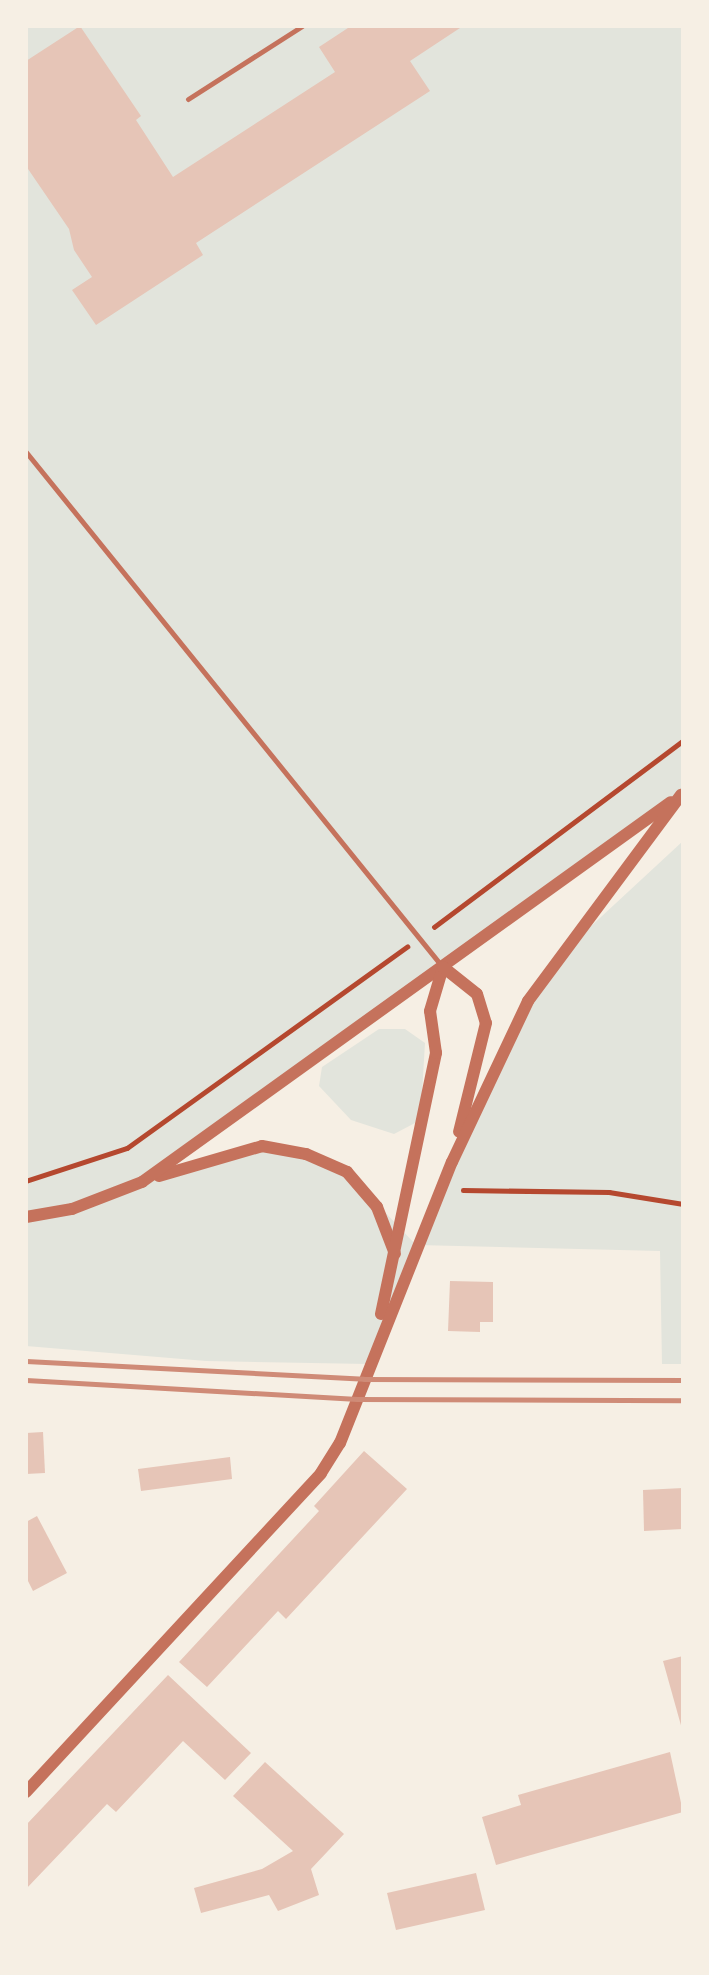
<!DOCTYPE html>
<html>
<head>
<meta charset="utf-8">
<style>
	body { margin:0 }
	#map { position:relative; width:709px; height:1975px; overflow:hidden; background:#f6efe4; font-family:Roboto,sans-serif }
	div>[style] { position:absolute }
	.green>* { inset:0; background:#e2e4dc }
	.building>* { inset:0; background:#e6c5b7 }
	.path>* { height:4.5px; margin:-2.25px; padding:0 2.25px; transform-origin:2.25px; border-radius:2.25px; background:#b5482f }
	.service>* { height:5px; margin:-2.5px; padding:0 2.5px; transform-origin:2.5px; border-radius:2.5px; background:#c5725c }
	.tertiary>* { height:12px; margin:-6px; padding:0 6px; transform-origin:6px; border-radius:6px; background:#c5725c }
	.rail>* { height:5px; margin:-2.5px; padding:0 2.5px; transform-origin:2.5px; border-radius:2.5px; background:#cf8b77 }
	span { translate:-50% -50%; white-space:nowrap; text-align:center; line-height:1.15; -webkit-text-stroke:7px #f6efe4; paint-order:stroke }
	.frame { position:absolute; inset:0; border:28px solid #f6efe4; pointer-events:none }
</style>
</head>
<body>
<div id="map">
	<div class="green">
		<div style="clip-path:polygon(26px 26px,683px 26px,683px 794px,145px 1180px,262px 1146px,347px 1172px,416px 1245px,503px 1050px,561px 954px,683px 841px,683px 1364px,662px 1364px,660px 1251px,417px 1245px,369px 1364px,206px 1361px,26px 1346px)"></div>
		<div style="clip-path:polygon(379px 1029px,405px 1029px,425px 1043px,421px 1110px,415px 1123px,394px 1134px,351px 1120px,319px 1086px,322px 1067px)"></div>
	</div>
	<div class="building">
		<div style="clip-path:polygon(80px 26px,141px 116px,136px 120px,173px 177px,335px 72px,319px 47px,351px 26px,463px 26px,410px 61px,430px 91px,196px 243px,203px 255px,96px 325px,72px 290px,92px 277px,74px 250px,69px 229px,26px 166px,26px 61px)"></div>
		<div style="clip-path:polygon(450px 1281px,493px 1282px,493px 1322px,480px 1322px,480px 1332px,448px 1331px)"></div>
		<div style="clip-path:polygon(43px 1432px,45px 1473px,26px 1474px,26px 1433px)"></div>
		<div style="clip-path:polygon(364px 1451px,407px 1489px,286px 1619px,278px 1611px,207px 1687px,179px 1662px,319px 1511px,314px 1506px)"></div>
		<div style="clip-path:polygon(230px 1457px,232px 1479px,141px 1491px,138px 1469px)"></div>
		<div style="clip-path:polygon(683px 1488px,683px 1529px,644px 1531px,643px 1490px)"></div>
		<div style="clip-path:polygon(37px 1516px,67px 1573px,33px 1591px,26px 1577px,26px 1522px)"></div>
		<div style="clip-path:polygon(683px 1656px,683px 1729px,682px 1729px,663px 1661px)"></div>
		<div style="clip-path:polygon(168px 1675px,251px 1753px,225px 1780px,183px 1741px,116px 1812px,107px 1804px,26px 1889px,26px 1825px)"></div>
		<div style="clip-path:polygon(670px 1752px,683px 1812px,496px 1865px,482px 1817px,521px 1805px,518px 1795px)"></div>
		<div style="clip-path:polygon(265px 1762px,344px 1834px,311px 1869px,319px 1895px,278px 1911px,269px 1895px,201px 1913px,194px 1888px,262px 1869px,293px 1851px,233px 1796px)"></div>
		<div style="clip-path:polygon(476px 1873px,485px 1910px,396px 1930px,387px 1893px)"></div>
	</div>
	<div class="path">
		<div style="left:434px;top:927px;width:311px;rotate:-36.8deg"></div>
		<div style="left:26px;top:1181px;width:106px;rotate:-18.1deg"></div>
		<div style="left:127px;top:1148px;width:345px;rotate:-35.7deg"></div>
		<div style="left:463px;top:1190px;width:146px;rotate:0.8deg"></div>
		<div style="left:609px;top:1192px;width:75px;rotate:9.2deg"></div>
	</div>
	<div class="service">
		<div style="left:188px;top:99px;width:135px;rotate:-32.6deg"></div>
		<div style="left:26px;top:452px;width:660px;rotate:51.03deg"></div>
	</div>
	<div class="tertiary">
		<div style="left:159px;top:1176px;width:107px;rotate:-16.2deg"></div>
		<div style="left:262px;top:1146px;width:45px;rotate:10.3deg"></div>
		<div style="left:306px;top:1154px;width:45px;rotate:23.7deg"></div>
		<div style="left:347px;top:1172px;width:46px;rotate:49.4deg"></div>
		<div style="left:377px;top:1207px;width:50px;rotate:69deg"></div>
		<div style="left:26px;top:1217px;width:47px;rotate:-9.9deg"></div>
		<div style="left:72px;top:1209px;width:75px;rotate:-21.1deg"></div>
		<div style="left:142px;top:1182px;width:651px;rotate:-35.69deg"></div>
		<div style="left:381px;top:1314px;width:267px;rotate:-78.1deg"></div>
		<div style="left:436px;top:1053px;width:42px;rotate:-98.1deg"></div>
		<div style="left:430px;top:1011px;width:46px;rotate:-73.5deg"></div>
		<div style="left:443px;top:967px;width:43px;rotate:38.5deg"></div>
		<div style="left:477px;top:994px;width:30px;rotate:73deg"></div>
		<div style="left:486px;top:1023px;width:112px;rotate:103.9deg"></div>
		<div style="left:26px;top:1792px;width:434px;rotate:-47.2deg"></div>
		<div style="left:321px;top:1473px;width:36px;rotate:-58deg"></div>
		<div style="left:340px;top:1443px;width:302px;rotate:-68.3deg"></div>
		<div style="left:452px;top:1162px;width:178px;rotate:-64.7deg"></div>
		<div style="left:528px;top:1001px;width:257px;rotate:-53.4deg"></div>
	</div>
	<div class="rail">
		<div style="left:26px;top:1361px;width:338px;rotate:3deg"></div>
		<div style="left:364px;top:1379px;width:319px;rotate:0.2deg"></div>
		<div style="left:26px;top:1380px;width:332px;rotate:3.3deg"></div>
		<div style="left:357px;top:1399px;width:326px;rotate:0.2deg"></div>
	</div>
	<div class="frame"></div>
</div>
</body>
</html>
